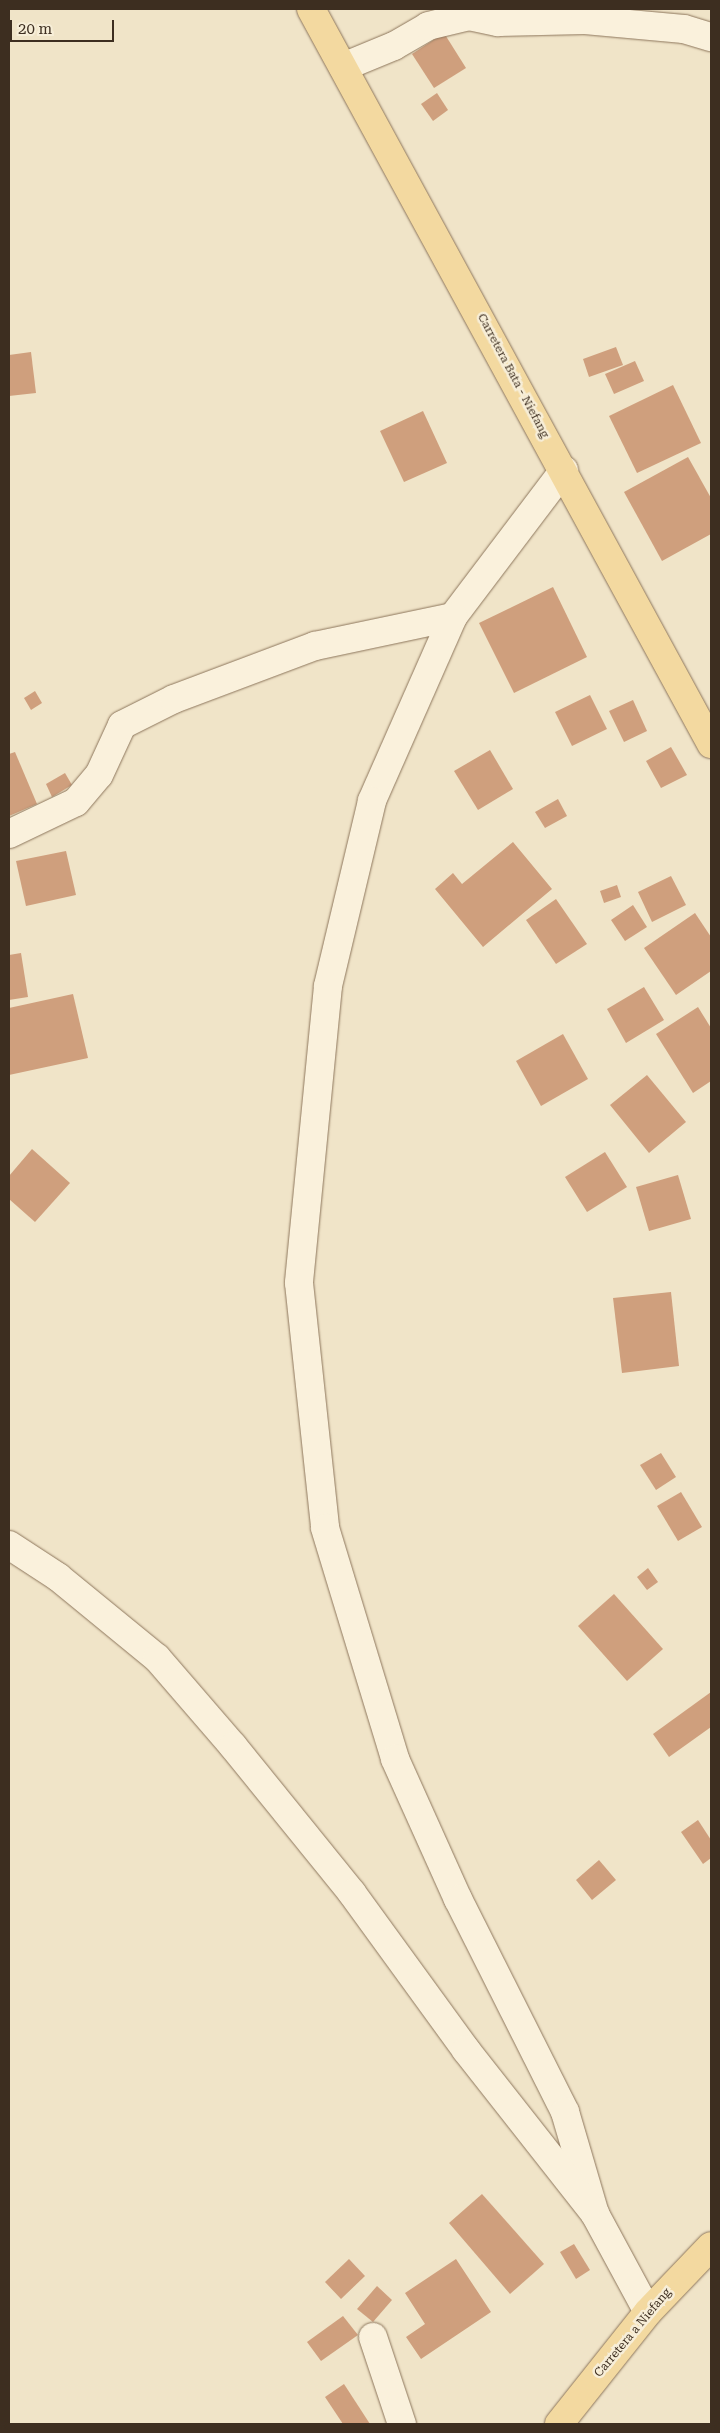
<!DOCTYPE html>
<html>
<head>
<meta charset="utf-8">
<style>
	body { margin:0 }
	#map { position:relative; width:720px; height:2433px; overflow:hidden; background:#f0e4c8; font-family:"Roboto Serif",serif }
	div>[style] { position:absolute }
	.building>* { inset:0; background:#cf9f7d }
	.roads { filter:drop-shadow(0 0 1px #8d765c) drop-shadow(0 0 1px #8d765c) }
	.street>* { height:28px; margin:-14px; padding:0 14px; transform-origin:14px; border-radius:14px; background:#faf1dc }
	.primary>* { height:28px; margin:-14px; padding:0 14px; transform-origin:14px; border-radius:14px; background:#f3d9a0 }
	span { translate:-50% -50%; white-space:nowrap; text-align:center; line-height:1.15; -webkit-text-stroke:5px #f7eed8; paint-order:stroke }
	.street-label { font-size:12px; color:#3d2e20 }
	.frame { position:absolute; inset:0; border:10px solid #3d2e20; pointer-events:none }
	.scale { position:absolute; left:10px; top:20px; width:104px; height:22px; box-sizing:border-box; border:2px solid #3d2e20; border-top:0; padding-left:6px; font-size:15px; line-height:18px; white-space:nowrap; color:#3d2e20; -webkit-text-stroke:4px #f7eed8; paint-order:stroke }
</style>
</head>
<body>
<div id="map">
	<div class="building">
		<div style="clip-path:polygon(444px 33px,466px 68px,434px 88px,412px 54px)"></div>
		<div style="clip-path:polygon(437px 93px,448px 110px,433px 121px,421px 104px)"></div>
		<div style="clip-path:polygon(616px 347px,623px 365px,589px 377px,583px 359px)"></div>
		<div style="clip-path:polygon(31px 352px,36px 393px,9px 396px,9px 355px)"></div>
		<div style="clip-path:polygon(635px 361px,644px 381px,614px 394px,605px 374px)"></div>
		<div style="clip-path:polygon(673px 385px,701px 443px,637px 473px,609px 416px)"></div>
		<div style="clip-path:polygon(423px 411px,447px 463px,404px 482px,380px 431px)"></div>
		<div style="clip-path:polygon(688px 457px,711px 498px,711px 534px,662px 561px,624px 492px)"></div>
		<div style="clip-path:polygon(553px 587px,587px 657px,514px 693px,479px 623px)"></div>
		<div style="clip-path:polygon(35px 691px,42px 703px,31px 710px,24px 698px)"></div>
		<div style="clip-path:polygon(590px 695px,607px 729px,572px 746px,555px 712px)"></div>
		<div style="clip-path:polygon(633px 700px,647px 731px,624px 742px,609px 711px)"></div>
		<div style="clip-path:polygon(671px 747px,687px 775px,661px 788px,646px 761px)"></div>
		<div style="clip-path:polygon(490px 750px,513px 789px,478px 810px,454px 771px)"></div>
		<div style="clip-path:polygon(15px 752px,37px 804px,9px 816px,9px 754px)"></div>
		<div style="clip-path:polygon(65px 773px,72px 785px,52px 797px,46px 784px)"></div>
		<div style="clip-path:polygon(558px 799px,567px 816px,545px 828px,535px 812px)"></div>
		<div style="clip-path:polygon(513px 842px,552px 889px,483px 947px,435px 889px,453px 873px,462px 884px)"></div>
		<div style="clip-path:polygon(66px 851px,76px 895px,26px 906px,16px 861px)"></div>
		<div style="clip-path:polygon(671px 876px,686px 905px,652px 922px,638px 892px)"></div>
		<div style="clip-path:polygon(617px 885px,621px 897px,604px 903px,600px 891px)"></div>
		<div style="clip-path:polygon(556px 899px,587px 944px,556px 964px,526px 920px)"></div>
		<div style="clip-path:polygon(633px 905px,647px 927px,625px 941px,611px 920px)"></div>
		<div style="clip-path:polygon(695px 913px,711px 937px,711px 971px,676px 995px,644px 948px)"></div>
		<div style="clip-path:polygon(21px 953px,28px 997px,9px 1000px,9px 955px)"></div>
		<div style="clip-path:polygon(644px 987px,664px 1020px,626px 1043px,607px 1009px)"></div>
		<div style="clip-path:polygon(73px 994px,88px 1058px,9px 1075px,9px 1008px)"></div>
		<div style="clip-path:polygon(698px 1007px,711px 1028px,711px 1081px,693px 1093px,656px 1034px)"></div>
		<div style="clip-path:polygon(563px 1034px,588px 1079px,541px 1106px,516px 1061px)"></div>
		<div style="clip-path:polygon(647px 1075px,686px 1122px,649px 1153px,610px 1105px)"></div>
		<div style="clip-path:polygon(32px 1149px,70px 1183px,35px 1222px,9px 1199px,9px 1176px)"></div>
		<div style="clip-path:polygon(605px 1152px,627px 1187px,587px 1212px,565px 1177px)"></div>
		<div style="clip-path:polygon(678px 1175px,691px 1219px,649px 1231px,636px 1187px)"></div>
		<div style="clip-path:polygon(671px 1292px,679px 1366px,622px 1373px,613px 1298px)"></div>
		<div style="clip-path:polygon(661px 1453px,676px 1477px,656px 1490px,640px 1465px)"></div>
		<div style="clip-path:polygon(681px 1492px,702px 1527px,678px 1541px,657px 1506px)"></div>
		<div style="clip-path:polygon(648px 1568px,658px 1582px,647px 1590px,637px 1577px)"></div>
		<div style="clip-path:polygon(614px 1594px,663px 1649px,627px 1681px,578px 1626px)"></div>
		<div style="clip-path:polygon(711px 1692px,711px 1727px,669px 1757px,653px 1734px)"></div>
		<div style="clip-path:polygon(698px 1820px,711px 1840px,711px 1858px,703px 1864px,681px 1832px)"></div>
		<div style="clip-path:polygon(599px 1860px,616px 1880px,592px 1900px,576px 1880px)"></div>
		<div style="clip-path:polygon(482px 2194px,544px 2264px,510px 2294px,449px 2223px)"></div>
		<div style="clip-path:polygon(574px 2244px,590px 2270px,576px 2279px,560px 2252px)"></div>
		<div style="clip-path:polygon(349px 2259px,365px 2276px,341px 2299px,325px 2282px)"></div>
		<div style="clip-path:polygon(456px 2259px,491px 2312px,421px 2359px,406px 2337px,425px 2324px,405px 2293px)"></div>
		<div style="clip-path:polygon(377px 2286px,392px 2300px,373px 2322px,357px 2309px)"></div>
		<div style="clip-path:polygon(343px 2316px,358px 2335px,321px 2361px,307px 2342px)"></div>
		<div style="clip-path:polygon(344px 2384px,370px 2424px,343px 2424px,325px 2397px)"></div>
	</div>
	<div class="roads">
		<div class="street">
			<div style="left:343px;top:67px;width:55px;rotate:-22.4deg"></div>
			<div style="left:394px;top:46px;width:39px;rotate:-30deg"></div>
			<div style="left:428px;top:26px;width:42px;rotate:-13.7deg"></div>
			<div style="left:469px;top:16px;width:30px;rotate:12deg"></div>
			<div style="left:498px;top:22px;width:87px;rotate:-1.3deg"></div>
			<div style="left:585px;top:20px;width:99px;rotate:5.2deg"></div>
			<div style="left:684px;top:29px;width:28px;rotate:17deg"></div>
			<div style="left:564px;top:470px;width:184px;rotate:127.1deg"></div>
			<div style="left:453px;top:617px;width:201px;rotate:113.8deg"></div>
			<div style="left:372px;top:801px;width:190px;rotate:103.4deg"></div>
			<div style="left:328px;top:986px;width:298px;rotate:95.6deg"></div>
			<div style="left:299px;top:1283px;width:246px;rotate:83.9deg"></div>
			<div style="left:325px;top:1528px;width:241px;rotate:73.1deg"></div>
			<div style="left:395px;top:1759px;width:154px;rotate:65.8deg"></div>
			<div style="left:458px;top:1899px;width:238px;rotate:63.3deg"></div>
			<div style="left:565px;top:2112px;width:106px;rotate:73.6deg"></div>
			<div style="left:9px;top:834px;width:74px;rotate:-25.5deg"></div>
			<div style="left:76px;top:802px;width:35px;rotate:-50deg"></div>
			<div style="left:99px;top:775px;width:55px;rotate:-65.3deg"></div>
			<div style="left:122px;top:725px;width:58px;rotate:-26.6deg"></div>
			<div style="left:174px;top:699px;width:151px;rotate:-20.6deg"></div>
			<div style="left:315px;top:646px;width:141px;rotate:-11.9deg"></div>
			<div style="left:9px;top:1545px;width:59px;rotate:33.1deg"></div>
			<div style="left:58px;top:1577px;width:128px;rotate:39.3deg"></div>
			<div style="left:157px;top:1658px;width:116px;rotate:49.2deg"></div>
			<div style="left:233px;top:1746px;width:189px;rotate:51deg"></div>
			<div style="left:352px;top:1893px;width:194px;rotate:54deg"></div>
			<div style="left:466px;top:2050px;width:209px;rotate:51.8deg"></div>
			<div style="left:595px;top:2214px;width:111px;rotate:61.6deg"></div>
			<div style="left:373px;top:2337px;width:92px;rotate:71.6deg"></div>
		</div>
		<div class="primary">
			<div style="left:311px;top:9px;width:837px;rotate:61.44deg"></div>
			<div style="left:559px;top:2424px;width:143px;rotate:-51.5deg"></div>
			<div style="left:648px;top:2312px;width:91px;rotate:-46.3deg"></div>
		</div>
	</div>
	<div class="street-label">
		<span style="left:513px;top:376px;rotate:62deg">Carretera Bata - Niefang</span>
		<span style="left:633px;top:2333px;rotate:-50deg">Carretera a Niefang</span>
	</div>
	<div class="frame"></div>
	<div class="scale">20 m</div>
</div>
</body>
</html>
